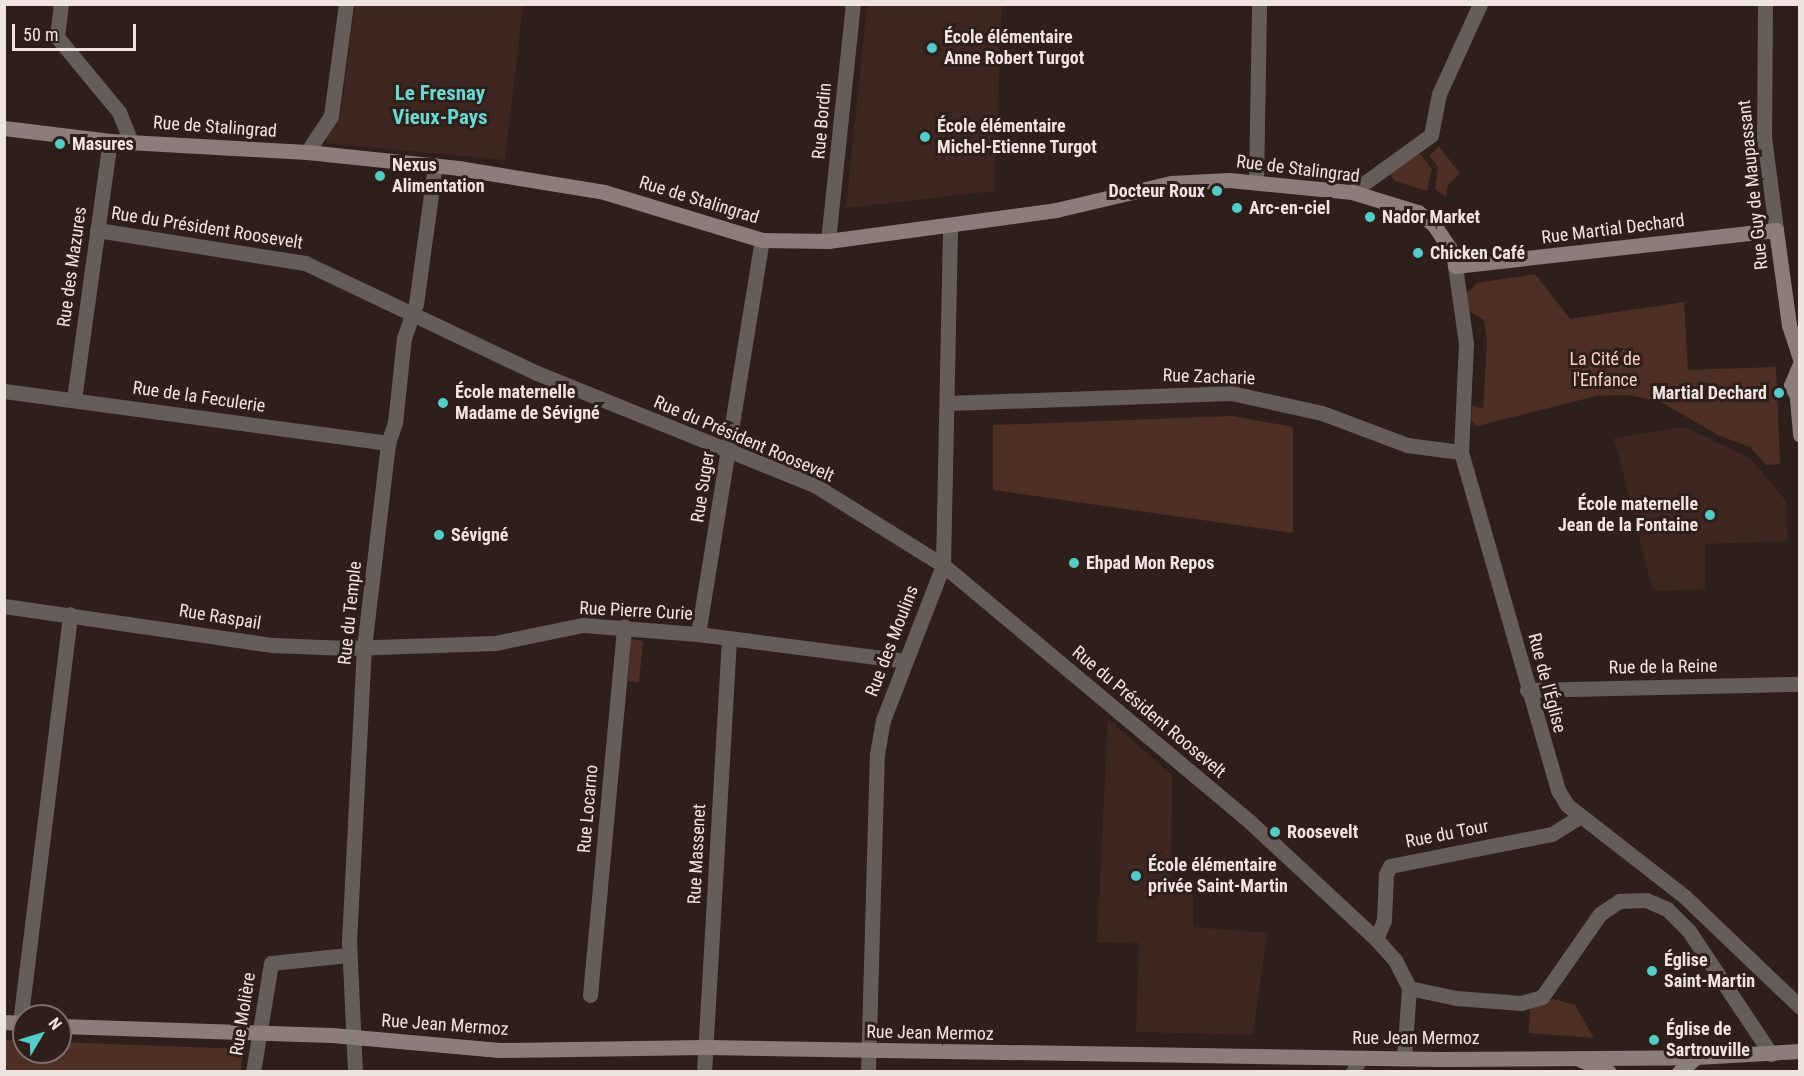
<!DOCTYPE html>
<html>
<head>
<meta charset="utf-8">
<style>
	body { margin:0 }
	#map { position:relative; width:1804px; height:1076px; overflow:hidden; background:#2f1f1a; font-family:"Roboto Condensed",sans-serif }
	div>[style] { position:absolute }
	.built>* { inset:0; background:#3d2720 }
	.green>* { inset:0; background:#4d2f25 }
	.minor>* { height:15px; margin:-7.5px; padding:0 7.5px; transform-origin:7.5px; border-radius:7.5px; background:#665d5a }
	.tertiary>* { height:15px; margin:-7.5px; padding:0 7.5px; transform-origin:7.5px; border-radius:7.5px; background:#665d5a }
	.secondary>* { height:15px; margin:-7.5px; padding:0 7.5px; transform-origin:7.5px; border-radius:7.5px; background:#8b7d79 }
	.dots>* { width:16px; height:16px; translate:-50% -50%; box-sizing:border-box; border:3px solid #2f1f1a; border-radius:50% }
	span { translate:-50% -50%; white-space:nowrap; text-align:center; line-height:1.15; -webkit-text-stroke:6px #2f1f1a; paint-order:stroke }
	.poi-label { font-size:18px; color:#f0e4e1; font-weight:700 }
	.left { translate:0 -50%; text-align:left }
	.right { translate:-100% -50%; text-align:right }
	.street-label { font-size:18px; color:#f0e4e1 }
	.park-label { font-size:18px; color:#fcd0c2 }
	.quarter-label { font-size:21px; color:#6cd8d4; font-weight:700 }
	.frame { position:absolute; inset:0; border:6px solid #f0e4e1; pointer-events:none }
	.north { position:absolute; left:12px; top:1004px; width:60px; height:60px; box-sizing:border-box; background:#2f1f1a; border:2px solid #7c6e6a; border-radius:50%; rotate:52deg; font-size:16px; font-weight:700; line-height:24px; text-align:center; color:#f0e4e1 }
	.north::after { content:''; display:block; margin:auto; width:21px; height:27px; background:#54cdc8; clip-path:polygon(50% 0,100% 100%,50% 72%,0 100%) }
	.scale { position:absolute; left:12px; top:24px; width:124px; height:27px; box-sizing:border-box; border:3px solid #f0e4e1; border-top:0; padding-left:8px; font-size:18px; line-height:21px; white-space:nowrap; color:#f0e4e1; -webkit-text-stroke:4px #2f1f1a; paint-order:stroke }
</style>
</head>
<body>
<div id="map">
	<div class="built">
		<div style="clip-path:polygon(355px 5px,523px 5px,505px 160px,326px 143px,328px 131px,340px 117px)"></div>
		<div style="clip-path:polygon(867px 5px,1002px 5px,994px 191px,846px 208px)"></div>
		<div style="clip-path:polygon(1685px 427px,1750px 458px,1786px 501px,1788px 541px,1705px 544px,1705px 589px,1653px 591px,1614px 438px)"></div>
		<div style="clip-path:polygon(1108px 719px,1172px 775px,1171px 890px,1193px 892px,1193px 927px,1267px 933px,1253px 1035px,1136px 1032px,1139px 943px,1097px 942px)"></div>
	</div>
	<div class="green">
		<div style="clip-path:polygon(1439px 146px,1460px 174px,1448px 184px,1446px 197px,1435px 189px,1438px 167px,1429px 156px)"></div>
		<div style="clip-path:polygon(1413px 153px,1420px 154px,1432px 169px,1427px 191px,1395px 181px,1388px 171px)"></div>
		<div style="clip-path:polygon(1535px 274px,1570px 319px,1684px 302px,1688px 370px,1776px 367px,1780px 464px,1766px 465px,1750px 447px,1720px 436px,1659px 401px,1628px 395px,1596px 396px,1477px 426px,1471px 420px,1472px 405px,1483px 409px,1487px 342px,1484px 320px,1470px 312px,1465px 295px,1477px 283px)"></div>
		<div style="clip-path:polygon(1232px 416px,1293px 427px,1293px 533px,993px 490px,993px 425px)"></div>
		<div style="clip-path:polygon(631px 639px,643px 641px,639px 682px,628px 681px)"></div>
		<div style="clip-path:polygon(1554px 999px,1575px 1005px,1594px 1038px,1529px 1033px,1530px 1006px)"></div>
		<div style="clip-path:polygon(5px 1040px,24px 1041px,24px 1052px,60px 1052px,60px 1042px,243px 1049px,241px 1071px,5px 1072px)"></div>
	</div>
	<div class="minor">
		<div style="left:61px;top:4px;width:33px;rotate:97deg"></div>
		<div style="left:57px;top:37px;width:97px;rotate:50.4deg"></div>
		<div style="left:119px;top:112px;width:31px;rotate:68deg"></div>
		<div style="left:1765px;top:4px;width:133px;rotate:90.4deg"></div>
		<div style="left:1764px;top:137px;width:94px;rotate:82.6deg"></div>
		<div style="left:307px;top:152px;width:43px;rotate:-56.3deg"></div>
		<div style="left:331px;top:116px;width:113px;rotate:-82.4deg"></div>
		<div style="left:1256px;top:181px;width:177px;rotate:-89deg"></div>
		<div style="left:1352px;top:192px;width:97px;rotate:-35.8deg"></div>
		<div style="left:1431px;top:135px;width:42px;rotate:-79deg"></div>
		<div style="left:1439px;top:94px;width:99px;rotate:-65.5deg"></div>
		<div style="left:97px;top:230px;width:211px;rotate:9deg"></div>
		<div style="left:305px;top:263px;width:257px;rotate:25.4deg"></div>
		<div style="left:537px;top:373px;width:301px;rotate:22deg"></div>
		<div style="left:816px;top:486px;width:150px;rotate:31.9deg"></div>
		<div style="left:943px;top:565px;width:399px;rotate:39.9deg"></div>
		<div style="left:1249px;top:821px;width:173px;rotate:42.9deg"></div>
		<div style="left:1376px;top:939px;width:28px;rotate:48deg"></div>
		<div style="left:1395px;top:960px;width:31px;rotate:63deg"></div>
		<div style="left:1409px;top:988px;width:70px;rotate:94.1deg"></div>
		<div style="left:828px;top:241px;width:238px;rotate:-84deg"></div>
		<div style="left:1455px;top:266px;width:78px;rotate:81.9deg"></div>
		<div style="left:1466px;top:343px;width:109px;rotate:92.6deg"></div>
		<div style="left:1461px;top:452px;width:352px;rotate:74deg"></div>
		<div style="left:1558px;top:790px;width:17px;rotate:59deg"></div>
		<div style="left:1567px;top:805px;width:150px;rotate:37.9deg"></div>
		<div style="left:1685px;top:897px;width:159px;rotate:43.7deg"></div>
		<div style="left:4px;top:391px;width:388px;rotate:7.7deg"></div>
		<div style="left:74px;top:399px;width:260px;rotate:-82.1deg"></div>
		<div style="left:948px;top:403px;width:283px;rotate:-2deg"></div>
		<div style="left:1231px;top:393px;width:93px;rotate:12.4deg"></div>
		<div style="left:1322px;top:413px;width:91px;rotate:20.6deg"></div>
		<div style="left:1407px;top:445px;width:54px;rotate:7.4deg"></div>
		<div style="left:4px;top:606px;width:271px;rotate:8.3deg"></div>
		<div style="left:272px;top:645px;width:75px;rotate:2.3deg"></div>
		<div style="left:347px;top:648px;width:148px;rotate:-1.9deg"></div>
		<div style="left:495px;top:643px;width:90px;rotate:-11.6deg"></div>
		<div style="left:583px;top:625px;width:115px;rotate:4.5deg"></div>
		<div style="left:698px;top:634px;width:209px;rotate:7.4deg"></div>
		<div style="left:698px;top:634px;width:399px;rotate:-80.8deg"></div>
		<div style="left:1527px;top:690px;width:273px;rotate:-1.3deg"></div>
		<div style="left:1376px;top:939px;width:21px;rotate:-67deg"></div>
		<div style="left:1384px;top:920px;width:46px;rotate:-87.5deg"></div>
		<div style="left:1386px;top:874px;width:9px;rotate:-63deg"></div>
		<div style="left:1390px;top:866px;width:165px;rotate:-11.2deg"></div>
		<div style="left:1552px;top:834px;width:34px;rotate:-32deg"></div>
		<div style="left:1409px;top:988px;width:48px;rotate:12deg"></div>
		<div style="left:1456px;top:998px;width:65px;rotate:4.4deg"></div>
		<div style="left:1521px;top:1003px;width:22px;rotate:-16deg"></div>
		<div style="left:1542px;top:997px;width:101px;rotate:-55.1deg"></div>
		<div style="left:1600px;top:914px;width:23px;rotate:-34deg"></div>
		<div style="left:1619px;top:901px;width:27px;rotate:-2deg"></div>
		<div style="left:1646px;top:900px;width:23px;rotate:23deg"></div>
		<div style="left:1667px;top:909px;width:31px;rotate:45deg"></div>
		<div style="left:1689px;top:931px;width:148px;rotate:56.3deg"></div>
		<div style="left:590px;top:995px;width:370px;rotate:-84.7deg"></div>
		<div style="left:20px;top:1023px;width:412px;rotate:-83deg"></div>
		<div style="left:253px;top:1072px;width:110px;rotate:-80.6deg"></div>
		<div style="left:271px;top:963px;width:78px;rotate:-5.9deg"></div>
		<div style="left:355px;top:1072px;width:130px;rotate:-92.6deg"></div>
		<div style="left:349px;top:942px;width:294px;rotate:-87.1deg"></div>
		<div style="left:364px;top:648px;width:206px;rotate:-83.3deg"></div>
		<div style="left:388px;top:443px;width:21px;rotate:-71deg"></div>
		<div style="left:395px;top:423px;width:85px;rotate:-84deg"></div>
		<div style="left:404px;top:338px;width:36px;rotate:-71deg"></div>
		<div style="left:416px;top:304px;width:140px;rotate:-82.2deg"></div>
		<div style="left:704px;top:1072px;width:434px;rotate:-86.7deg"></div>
		<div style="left:868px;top:1072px;width:318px;rotate:-88.4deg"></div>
		<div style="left:877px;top:754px;width:35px;rotate:-80deg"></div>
		<div style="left:883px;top:720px;width:166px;rotate:-68.8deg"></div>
		<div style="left:943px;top:565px;width:340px;rotate:-88.8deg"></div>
	</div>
	<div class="tertiary">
		<div style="left:1353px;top:1072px;width:16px;rotate:-63deg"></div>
	</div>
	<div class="secondary">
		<div style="left:4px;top:128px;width:107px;rotate:7deg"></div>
		<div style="left:110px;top:141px;width:197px;rotate:3.2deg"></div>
		<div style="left:307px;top:152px;width:152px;rotate:6deg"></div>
		<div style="left:458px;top:168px;width:148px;rotate:9.3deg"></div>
		<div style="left:604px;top:192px;width:165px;rotate:16.9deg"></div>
		<div style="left:762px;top:240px;width:66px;rotate:0.9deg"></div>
		<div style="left:828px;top:241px;width:230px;rotate:-7.7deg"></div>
		<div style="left:1056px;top:210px;width:118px;rotate:-13.2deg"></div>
		<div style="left:1171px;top:183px;width:58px;rotate:-3deg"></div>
		<div style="left:1229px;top:180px;width:124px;rotate:5.6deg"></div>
		<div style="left:1352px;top:192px;width:69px;rotate:16.9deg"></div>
		<div style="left:1418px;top:212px;width:21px;rotate:39deg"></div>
		<div style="left:1434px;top:225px;width:34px;rotate:56deg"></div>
		<div style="left:1453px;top:253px;width:13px;rotate:81deg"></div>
		<div style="left:1455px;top:266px;width:323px;rotate:-6.4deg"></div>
		<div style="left:1776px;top:230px;width:96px;rotate:82.2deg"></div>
		<div style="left:1789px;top:325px;width:36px;rotate:72deg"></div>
		<div style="left:1800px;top:364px;width:23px;rotate:113deg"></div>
		<div style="left:1791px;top:385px;width:18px;rotate:61deg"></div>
		<div style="left:1797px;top:399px;width:36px;rotate:85deg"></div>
		<div style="left:4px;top:1022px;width:20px;rotate:3deg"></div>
		<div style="left:60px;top:1026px;width:272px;rotate:1.9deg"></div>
		<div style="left:332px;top:1035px;width:168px;rotate:5.1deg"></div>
		<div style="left:499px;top:1050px;width:206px;rotate:-0.8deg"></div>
		<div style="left:705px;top:1047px;width:735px;rotate:0.94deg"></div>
		<div style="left:1440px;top:1059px;width:256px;rotate:-0.4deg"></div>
		<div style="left:1696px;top:1057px;width:104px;rotate:-3.3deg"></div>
		<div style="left:1581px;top:1060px;width:30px;rotate:23deg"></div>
		<div style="left:1679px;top:1072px;width:23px;rotate:-41deg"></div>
	</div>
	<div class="dots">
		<div style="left:932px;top:48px;background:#54cdc8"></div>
		<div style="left:925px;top:137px;background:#54cdc8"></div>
		<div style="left:60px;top:144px;background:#54cdc8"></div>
		<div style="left:380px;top:176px;background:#54cdc8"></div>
		<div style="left:1217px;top:191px;background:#54cdc8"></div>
		<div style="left:1237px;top:208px;background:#54cdc8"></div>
		<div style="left:1370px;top:217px;background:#54cdc8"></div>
		<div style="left:1418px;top:253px;background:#54cdc8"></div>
		<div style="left:1779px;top:393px;background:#54cdc8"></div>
		<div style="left:443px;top:403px;background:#54cdc8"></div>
		<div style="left:1710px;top:515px;background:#54cdc8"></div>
		<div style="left:439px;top:535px;background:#54cdc8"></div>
		<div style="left:1074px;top:563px;background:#54cdc8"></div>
		<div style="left:1275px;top:832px;background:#54cdc8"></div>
		<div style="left:1136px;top:876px;background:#54cdc8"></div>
		<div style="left:1652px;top:971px;background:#54cdc8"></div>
		<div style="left:1654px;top:1040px;background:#54cdc8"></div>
	</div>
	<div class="poi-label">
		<span class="left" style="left:944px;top:48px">École élémentaire<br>Anne Robert Turgot</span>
		<span class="left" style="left:937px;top:137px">École élémentaire<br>Michel-Etienne Turgot</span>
		<span class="left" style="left:72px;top:144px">Masures</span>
		<span class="left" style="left:392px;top:176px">Nexus<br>Alimentation</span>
		<span class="right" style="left:1205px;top:191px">Docteur Roux</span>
		<span class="left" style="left:1249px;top:208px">Arc-en-ciel</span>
		<span class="left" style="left:1382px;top:217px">Nador Market</span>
		<span class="left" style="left:1430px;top:253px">Chicken Café</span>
		<span class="left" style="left:455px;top:403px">École maternelle<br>Madame de Sévigné</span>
		<span class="right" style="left:1767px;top:393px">Martial Dechard</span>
		<span class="right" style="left:1698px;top:515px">École maternelle<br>Jean de la Fontaine</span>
		<span class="left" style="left:451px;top:535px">Sévigné</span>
		<span class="left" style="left:1086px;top:563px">Ehpad Mon Repos</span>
		<span class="left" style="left:1287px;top:832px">Roosevelt</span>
		<span class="left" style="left:1148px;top:876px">École élémentaire<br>privée Saint-Martin</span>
		<span class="left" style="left:1664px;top:971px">Église<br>Saint-Martin</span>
		<span class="left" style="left:1666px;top:1040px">Église de<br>Sartrouville</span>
	</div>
	<div class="street-label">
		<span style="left:822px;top:121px;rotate:-85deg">Rue Bordin</span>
		<span style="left:215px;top:127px;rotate:4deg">Rue de Stalingrad</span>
		<span style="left:1298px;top:169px;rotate:7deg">Rue de Stalingrad</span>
		<span style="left:1753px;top:185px;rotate:-96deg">Rue Guy de Maupassant</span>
		<span style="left:699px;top:200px;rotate:17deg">Rue de Stalingrad</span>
		<span style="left:207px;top:228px;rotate:9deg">Rue du Président Roosevelt</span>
		<span style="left:1613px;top:229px;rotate:-7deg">Rue Martial Dechard</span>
		<span style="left:72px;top:267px;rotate:-82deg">Rue des Mazures</span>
		<span style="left:1209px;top:377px;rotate:2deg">Rue Zacharie</span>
		<span style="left:199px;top:397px;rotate:8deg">Rue de la Feculerie</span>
		<span style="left:744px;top:439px;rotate:23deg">Rue du Président Roosevelt</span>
		<span style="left:703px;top:487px;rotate:-81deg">Rue Suger</span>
		<span style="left:636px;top:611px;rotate:3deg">Rue Pierre Curie</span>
		<span style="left:350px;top:613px;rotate:-84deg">Rue du Temple</span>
		<span style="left:220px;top:617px;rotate:9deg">Rue Raspail</span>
		<span style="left:892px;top:641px;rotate:-69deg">Rue des Moulins</span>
		<span style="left:1663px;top:667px;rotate:-1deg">Rue de la Reine</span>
		<span style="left:1547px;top:683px;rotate:75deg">Rue de l'Église</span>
		<span style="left:1149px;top:712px;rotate:40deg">Rue du Président Roosevelt</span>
		<span style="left:588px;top:809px;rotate:-85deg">Rue Locarno</span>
		<span style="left:1447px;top:834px;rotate:-11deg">Rue du Tour</span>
		<span style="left:697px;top:854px;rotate:-87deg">Rue Massenet</span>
		<span style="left:243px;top:1014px;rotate:-81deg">Rue Molière</span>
		<span style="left:445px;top:1025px;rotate:4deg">Rue Jean Mermoz</span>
		<span style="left:930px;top:1033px;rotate:1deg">Rue Jean Mermoz</span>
		<span style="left:1416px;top:1038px">Rue Jean Mermoz</span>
	</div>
	<div class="park-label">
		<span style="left:1605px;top:370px">La Cité de<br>l'Enfance</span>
	</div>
	<div class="quarter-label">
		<span style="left:440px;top:105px">Le Fresnay<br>Vieux-Pays</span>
	</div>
	<div class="frame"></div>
	<div class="north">N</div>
	<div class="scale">50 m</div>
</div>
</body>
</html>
